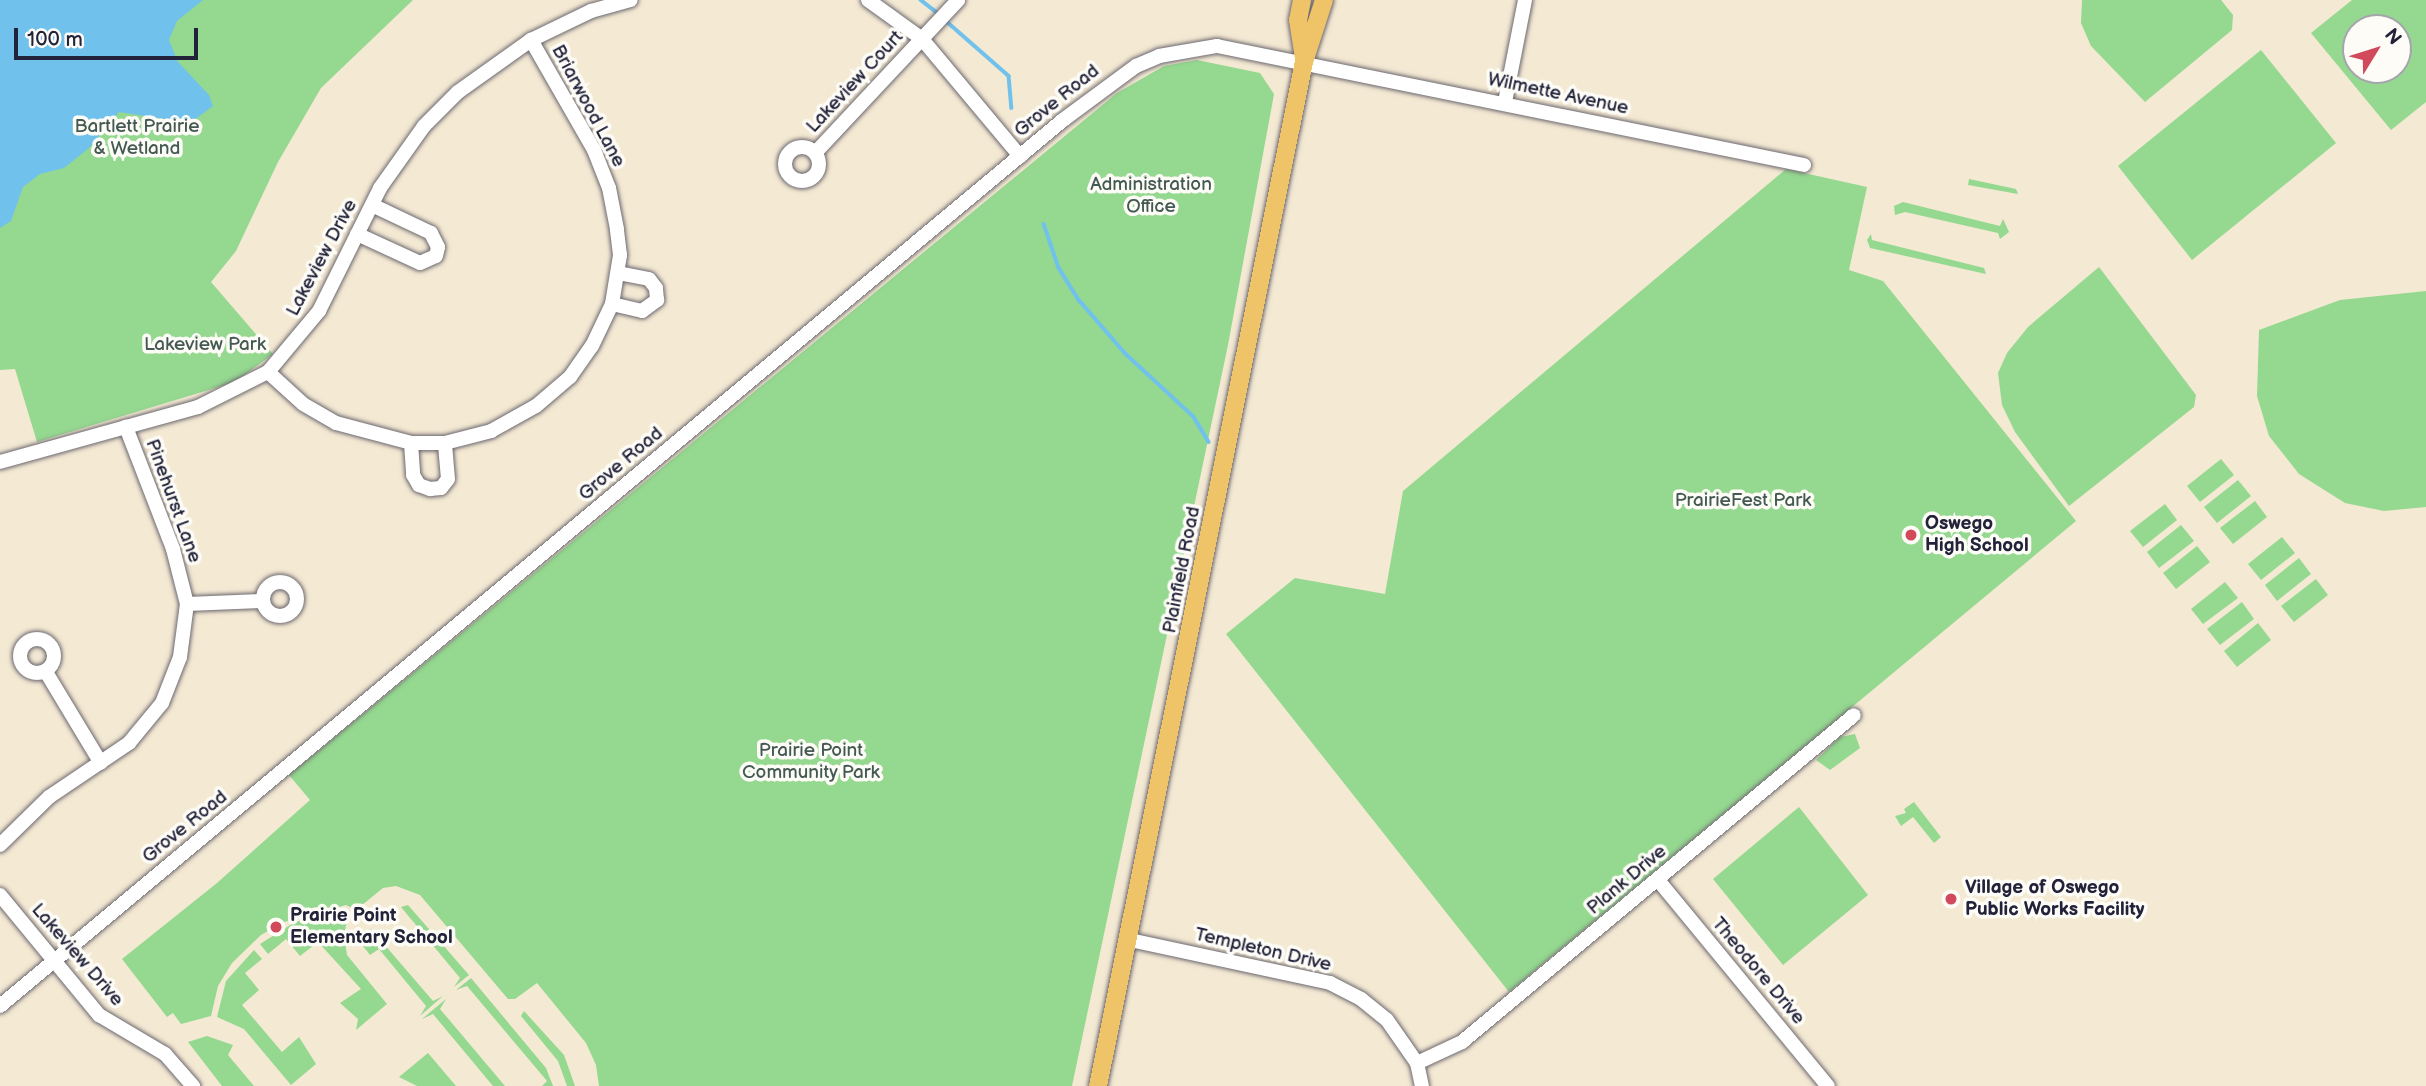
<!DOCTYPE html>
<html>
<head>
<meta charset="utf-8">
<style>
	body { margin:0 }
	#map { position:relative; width:2426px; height:1086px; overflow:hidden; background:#f4e9d3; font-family:"Balsamiq Sans",sans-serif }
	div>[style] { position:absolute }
	.green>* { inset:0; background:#95d890 }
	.water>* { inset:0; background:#70c1ec }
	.stream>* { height:3.5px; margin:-1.75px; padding:0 1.75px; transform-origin:1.75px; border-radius:1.75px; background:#70c1ec }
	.roads { filter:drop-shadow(0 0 2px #6c6870) drop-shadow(0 0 2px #6c6870) }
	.minor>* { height:14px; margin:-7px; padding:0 7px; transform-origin:7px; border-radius:7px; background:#fff }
	.minor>.ring { margin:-7px; padding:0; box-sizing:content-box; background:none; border:14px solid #fff; border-radius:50% }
	.major>* { height:18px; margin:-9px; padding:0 9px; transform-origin:9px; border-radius:9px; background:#efc469 }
	.dots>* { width:19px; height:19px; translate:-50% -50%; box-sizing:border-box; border:4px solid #fdfcf7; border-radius:50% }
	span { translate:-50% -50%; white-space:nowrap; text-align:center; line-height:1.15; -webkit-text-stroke:7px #fdfcf7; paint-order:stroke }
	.street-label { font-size:19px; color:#22223b }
	.park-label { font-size:19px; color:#445954 }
	.poi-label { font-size:19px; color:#22223b; font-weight:700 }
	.left { translate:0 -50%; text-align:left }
	.north { position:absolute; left:2342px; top:14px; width:70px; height:70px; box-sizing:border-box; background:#fdfcf7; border:2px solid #a5a5ac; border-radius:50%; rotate:52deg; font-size:19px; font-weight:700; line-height:28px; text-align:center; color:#22223b }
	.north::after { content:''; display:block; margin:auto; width:24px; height:32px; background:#d1495b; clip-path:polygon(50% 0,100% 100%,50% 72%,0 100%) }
	.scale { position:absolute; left:14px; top:28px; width:184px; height:32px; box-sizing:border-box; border:4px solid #22223b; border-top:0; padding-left:9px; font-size:21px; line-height:24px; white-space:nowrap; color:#22223b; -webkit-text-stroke:5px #fdfcf7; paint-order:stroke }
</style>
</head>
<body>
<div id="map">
	<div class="green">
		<div style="clip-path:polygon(0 0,413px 0,321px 88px,278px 162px,236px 251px,211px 282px,273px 354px,235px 382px,37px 442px,15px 369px,0 370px)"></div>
		<div style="clip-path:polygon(2082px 0,2221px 0,2233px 15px,2232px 30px,2145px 102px,2091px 46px,2081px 23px)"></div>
		<div style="clip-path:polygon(evenodd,2352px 0,2426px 0,2426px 102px,2391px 130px,2311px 33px,2352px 0,2356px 28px,2398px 28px,2398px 70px,2356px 70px,2356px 28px)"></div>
		<div style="clip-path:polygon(2261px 50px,2336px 143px,2192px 260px,2118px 166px)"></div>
		<div style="clip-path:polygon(1197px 60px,1260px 73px,1274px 94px,1228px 345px,1072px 1086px,599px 1086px,596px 1065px,586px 1043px,537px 983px,515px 999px,508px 999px,420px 895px,396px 886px,383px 888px,356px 910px,346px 905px,284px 922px,261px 935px,232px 963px,218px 986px,211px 1016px,181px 1024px,173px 1013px,167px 1017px,122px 959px,217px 883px,310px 800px,289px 775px,1117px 93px,1164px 66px)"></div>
		<div style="clip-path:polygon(1786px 169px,1867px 187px,1849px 270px,1883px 281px,2076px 521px,1509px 992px,1226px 634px,1295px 578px,1385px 594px,1403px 491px)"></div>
		<div style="clip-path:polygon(1969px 179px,2016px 189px,2018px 194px,1968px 185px)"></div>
		<div style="clip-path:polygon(1903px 202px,2000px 226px,2003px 219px,2009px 232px,2000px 239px,1998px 233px,1905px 212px,1895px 215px,1894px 206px)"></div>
		<div style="clip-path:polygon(1871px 234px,1872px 240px,1984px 268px,1986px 274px,1870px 248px,1867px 240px)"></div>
		<div style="clip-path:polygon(2099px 267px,2196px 395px,2194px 407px,2069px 506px,2015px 432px,2002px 405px,1998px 373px,2007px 353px,2028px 327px)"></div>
		<div style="clip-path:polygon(2426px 291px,2426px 507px,2384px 511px,2345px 503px,2299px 474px,2269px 436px,2257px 396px,2259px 330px,2340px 300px)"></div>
		<div style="clip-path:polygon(2221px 459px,2234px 475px,2200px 502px,2187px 486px)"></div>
		<div style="clip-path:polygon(2238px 480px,2251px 496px,2217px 523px,2204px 507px)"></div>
		<div style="clip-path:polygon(2255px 501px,2267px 517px,2233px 544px,2220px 528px)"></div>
		<div style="clip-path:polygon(2165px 504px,2177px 520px,2143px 547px,2130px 531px)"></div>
		<div style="clip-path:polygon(2181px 525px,2194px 541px,2159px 568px,2147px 552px)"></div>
		<div style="clip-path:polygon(2282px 537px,2295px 553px,2261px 580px,2248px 564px)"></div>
		<div style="clip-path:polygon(2197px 546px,2210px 562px,2176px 589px,2163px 573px)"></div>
		<div style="clip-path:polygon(2299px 558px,2311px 574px,2277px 601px,2265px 585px)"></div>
		<div style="clip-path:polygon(2316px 579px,2328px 595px,2294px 622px,2281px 606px)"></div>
		<div style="clip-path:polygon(2225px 582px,2238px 598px,2203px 624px,2191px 609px)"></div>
		<div style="clip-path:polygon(2242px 602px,2254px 619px,2220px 645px,2207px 629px)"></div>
		<div style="clip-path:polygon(2258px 623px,2271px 640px,2237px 667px,2224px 651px)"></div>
		<div style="clip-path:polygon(1855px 734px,1860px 748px,1830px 770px,1816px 760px,1840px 737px)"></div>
		<div style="clip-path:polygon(1914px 802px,1941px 837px,1934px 843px,1913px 817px,1901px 826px,1895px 816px,1906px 813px,1904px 809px)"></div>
		<div style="clip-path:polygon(1799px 807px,1868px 895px,1783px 965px,1713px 879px)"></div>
		<div style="clip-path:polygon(408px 905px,469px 975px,454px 987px,460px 978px,401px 907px)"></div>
		<div style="clip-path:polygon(333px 912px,348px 914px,344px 936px,347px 955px,387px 1004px,356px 1030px,358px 1019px,340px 1003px,361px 989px,318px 942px,300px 956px,286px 939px,268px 954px,260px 944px,295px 922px)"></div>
		<div style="clip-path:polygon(371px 929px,433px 1001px,443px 996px,420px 1016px,426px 1006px,379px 949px,370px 955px,363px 946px,362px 931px)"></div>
		<div style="clip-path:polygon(254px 950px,262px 959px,245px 973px,259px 990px,242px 1005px,282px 1052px,299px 1037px,316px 1064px,291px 1085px,244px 1029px,217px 1017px,226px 981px)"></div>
		<div style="clip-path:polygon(471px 978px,546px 1068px,553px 1086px,542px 1086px,547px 1081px,467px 986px,456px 990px)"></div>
		<div style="clip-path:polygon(446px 999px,440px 1009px,505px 1086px,493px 1086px,433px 1014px,422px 1019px)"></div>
		<div style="clip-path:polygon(524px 1011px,564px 1055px,575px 1086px,567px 1086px,558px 1061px,521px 1016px)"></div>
		<div style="clip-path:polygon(207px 1036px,233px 1045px,228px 1055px,254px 1086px,222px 1086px,188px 1042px)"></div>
		<div style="clip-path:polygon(428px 1053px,456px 1086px,417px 1086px,399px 1077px)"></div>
	</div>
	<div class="water">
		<div style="clip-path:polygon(0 0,203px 0,177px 21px,169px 40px,178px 62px,209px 95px,213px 106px,190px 123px,119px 112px,89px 148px,64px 168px,40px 174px,23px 187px,11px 221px,0 228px)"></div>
	</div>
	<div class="stream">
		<div style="left:921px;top:0;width:23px;rotate:38deg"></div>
		<div style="left:944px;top:19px;width:86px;rotate:41.2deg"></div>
		<div style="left:1009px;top:76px;width:32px;rotate:85deg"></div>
		<div style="left:1044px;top:224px;width:46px;rotate:71.2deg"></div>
		<div style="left:1059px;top:268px;width:39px;rotate:58deg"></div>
		<div style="left:1080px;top:301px;width:69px;rotate:49.1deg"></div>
		<div style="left:1125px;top:353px;width:94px;rotate:42.8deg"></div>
		<div style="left:1194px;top:417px;width:29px;rotate:59deg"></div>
	</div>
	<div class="roads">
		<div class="minor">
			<div style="left:868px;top:0;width:67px;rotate:35.8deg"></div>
			<div style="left:922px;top:39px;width:153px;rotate:50.1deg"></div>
			<div style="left:1505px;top:102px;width:104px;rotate:-78.9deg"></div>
			<div class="ring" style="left:785px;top:147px;width:20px;height:20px"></div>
			<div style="left:816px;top:152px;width:208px;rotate:-46.9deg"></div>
			<div style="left:357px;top:234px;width:69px;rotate:24.7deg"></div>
			<div style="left:420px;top:263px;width:17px;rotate:-24deg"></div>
			<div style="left:436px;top:256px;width:9px;rotate:-77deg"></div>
			<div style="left:438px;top:247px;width:16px;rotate:-117deg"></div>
			<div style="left:431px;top:233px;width:65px;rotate:-154.6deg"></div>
			<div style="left:612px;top:304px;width:31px;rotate:13deg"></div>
			<div style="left:642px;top:311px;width:19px;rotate:-36deg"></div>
			<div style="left:657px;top:300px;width:12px;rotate:-95deg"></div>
			<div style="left:656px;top:288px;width:11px;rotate:-128deg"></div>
			<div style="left:649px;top:279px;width:32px;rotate:-169deg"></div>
			<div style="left:268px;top:372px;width:47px;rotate:42.4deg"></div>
			<div style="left:303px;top:404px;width:38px;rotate:30deg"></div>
			<div style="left:336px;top:423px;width:78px;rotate:14.9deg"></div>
			<div style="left:411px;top:443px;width:34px"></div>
			<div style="left:445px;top:443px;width:48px;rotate:-14.6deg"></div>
			<div style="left:491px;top:431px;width:51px;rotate:-29.1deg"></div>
			<div style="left:536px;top:406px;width:45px;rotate:-40.5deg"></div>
			<div style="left:570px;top:377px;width:38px;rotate:-55deg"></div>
			<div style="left:592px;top:346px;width:47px;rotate:-64.5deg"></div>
			<div style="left:612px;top:304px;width:50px;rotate:-80.7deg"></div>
			<div style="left:620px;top:255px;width:26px;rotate:-97deg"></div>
			<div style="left:617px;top:229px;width:42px;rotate:-101deg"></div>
			<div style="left:609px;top:188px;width:41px;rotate:-111.5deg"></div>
			<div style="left:594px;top:150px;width:127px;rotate:-119.8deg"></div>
			<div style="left:411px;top:443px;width:32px;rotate:86deg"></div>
			<div style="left:413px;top:475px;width:12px;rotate:59deg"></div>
			<div style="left:419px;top:485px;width:12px;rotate:20deg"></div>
			<div style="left:430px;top:489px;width:11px;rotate:-5deg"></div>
			<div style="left:441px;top:488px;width:11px;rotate:-52deg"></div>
			<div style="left:448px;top:479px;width:36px;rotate:-95deg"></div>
			<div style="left:0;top:462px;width:205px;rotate:-15.5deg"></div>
			<div style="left:198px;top:407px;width:78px;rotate:-26.6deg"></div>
			<div style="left:268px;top:372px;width:80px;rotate:-50.1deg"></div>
			<div style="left:319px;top:311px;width:137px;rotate:-63.6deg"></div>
			<div style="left:380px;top:188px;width:76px;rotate:-54.6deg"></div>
			<div style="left:424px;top:126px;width:48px;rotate:-45deg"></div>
			<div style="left:458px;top:92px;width:90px;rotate:-35.5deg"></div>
			<div style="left:531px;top:40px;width:67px;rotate:-25.8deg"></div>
			<div style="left:591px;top:11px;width:41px;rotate:-15.4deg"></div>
			<div class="ring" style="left:263px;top:582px;width:20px;height:20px"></div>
			<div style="left:187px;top:604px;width:74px;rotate:-2.3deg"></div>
			<div class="ring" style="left:20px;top:639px;width:20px;height:20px"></div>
			<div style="left:46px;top:672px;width:106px;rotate:58.9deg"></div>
			<div style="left:0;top:845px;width:69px;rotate:-44.4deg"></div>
			<div style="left:49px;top:797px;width:97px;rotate:-34deg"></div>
			<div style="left:129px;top:743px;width:52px;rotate:-50.5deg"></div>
			<div style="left:162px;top:703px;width:49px;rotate:-68.6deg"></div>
			<div style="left:180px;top:657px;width:53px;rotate:-82.5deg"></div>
			<div style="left:187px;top:604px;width:57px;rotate:-104.3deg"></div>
			<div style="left:173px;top:549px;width:131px;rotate:-111.1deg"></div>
			<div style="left:1658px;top:880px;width:267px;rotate:50.5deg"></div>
			<div style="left:0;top:895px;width:156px;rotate:50.5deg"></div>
			<div style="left:99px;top:1015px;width:77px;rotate:30.6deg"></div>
			<div style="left:165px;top:1054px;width:43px;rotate:48.8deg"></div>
			<div style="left:1130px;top:940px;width:205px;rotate:12.1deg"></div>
			<div style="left:1330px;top:983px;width:35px;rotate:27deg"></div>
			<div style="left:1361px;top:999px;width:33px;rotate:39deg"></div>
			<div style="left:1387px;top:1020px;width:52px;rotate:55.1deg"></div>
			<div style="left:1417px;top:1063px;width:24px;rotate:78deg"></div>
			<div style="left:0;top:1006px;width:1384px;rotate:-39.81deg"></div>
			<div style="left:1063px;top:120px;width:91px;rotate:-36.5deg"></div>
			<div style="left:1136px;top:66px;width:25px;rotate:-23deg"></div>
			<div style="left:1159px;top:56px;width:59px;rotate:-9.8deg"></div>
			<div style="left:1217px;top:46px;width:599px;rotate:11.46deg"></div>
			<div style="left:1417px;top:1063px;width:50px;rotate:-25deg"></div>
			<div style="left:1462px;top:1042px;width:510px;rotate:-39.83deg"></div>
		</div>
		<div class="major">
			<div style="left:1302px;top:0;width:20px;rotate:101deg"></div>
			<div style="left:1298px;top:20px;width:39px;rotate:81deg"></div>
			<div style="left:1098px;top:1086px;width:1045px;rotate:-78.63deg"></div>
			<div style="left:1304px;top:62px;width:65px;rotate:-72.1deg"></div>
		</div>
	</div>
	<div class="dots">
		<div style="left:1911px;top:535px;background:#d1495b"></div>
		<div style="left:1951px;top:899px;background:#d1495b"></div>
		<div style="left:276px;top:927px;background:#d1495b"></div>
	</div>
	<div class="street-label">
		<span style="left:855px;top:82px;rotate:-47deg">Lakeview Court</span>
		<span style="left:1558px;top:94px;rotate:12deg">Wilmette Avenue</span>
		<span style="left:1057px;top:101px;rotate:-39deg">Grove Road</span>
		<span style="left:588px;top:106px;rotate:62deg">Briarwood Lane</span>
		<span style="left:322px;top:258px;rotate:-62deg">Lakeview Drive</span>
		<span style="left:621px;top:464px;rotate:-40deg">Grove Road</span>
		<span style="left:173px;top:501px;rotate:70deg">Pinehurst Lane</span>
		<span style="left:1182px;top:570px;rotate:-79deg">Plainfield Road</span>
		<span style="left:185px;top:827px;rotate:-39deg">Grove Road</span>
		<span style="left:1627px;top:880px;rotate:-40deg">Plank Drive</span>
		<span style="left:1263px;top:950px;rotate:13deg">Templeton Drive</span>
		<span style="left:77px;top:955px;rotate:49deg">Lakeview Drive</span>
		<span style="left:1758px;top:971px;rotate:50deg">Theodore Drive</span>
	</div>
	<div class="park-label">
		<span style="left:137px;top:138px">Bartlett Prairie<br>&amp; Wetland</span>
		<span style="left:1151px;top:196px">Administration<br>Office</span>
		<span style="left:205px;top:345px">Lakeview Park</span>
		<span style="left:1743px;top:501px">PrairieFest Park</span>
		<span style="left:811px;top:762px">Prairie Point<br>Community Park</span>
	</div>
	<div class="poi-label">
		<span class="left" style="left:1925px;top:535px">Oswego<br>High School</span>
		<span class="left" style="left:1965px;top:899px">Village of Oswego<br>Public Works Facility</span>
		<span class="left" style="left:290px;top:927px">Prairie Point<br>Elementary School</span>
	</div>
	<div class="north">N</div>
	<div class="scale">100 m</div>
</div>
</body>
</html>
